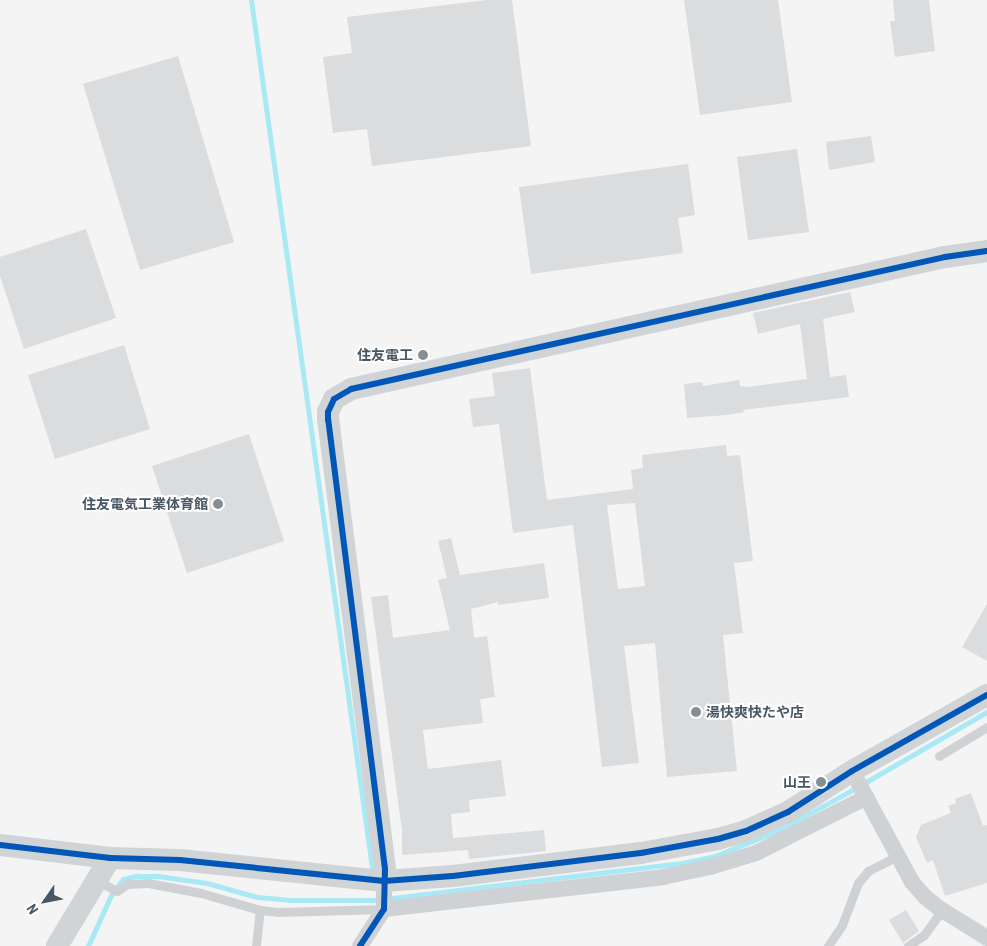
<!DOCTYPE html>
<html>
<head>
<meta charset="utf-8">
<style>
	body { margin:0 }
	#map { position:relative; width:987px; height:946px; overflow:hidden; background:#f4f4f4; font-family:"Roboto Condensed","Noto Sans JP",sans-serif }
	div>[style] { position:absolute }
	.stream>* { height:5px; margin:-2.5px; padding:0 2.5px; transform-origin:2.5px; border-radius:2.5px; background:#a8e9f5 }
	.building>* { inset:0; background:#dbdcde }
	.lane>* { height:9px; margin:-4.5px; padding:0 4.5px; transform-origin:4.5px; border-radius:4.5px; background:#cfd2d5 }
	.street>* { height:16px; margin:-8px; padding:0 8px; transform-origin:8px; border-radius:8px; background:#cfd2d5 }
	.secondary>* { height:22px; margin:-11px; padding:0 11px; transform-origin:11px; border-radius:11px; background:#d0d4d6 }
	.cycleway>* { height:6px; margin:-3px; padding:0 3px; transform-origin:3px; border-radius:3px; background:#0057b8 }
	.dots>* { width:14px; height:14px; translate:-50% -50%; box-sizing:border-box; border:2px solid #fff; border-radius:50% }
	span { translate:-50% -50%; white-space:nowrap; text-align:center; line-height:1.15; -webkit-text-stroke:4px #fff; paint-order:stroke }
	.poi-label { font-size:14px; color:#485763; font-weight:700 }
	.right { translate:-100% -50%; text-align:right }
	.left { translate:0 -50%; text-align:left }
	.north { position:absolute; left:20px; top:876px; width:50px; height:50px; -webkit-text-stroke:4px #fff; paint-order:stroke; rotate:237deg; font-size:14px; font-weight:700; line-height:20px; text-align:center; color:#485763 }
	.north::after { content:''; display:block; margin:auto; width:18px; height:22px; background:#485763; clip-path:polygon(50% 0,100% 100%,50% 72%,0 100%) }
</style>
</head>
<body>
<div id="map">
	<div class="stream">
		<div style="left:251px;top:0;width:883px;rotate:82.06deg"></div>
		<div style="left:88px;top:946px;width:56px;rotate:-65.7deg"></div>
		<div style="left:111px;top:895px;width:20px;rotate:-53deg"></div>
		<div style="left:123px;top:879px;width:12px;rotate:-14deg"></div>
		<div style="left:135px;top:876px;width:23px"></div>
		<div style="left:158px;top:876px;width:49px;rotate:8.1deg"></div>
		<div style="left:207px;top:883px;width:52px;rotate:15.6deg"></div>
		<div style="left:257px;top:897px;width:33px;rotate:5deg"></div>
		<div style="left:290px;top:900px;width:86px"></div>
		<div style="left:376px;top:900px;width:308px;rotate:-6.9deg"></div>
		<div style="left:682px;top:863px;width:34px;rotate:-12deg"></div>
		<div style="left:715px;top:856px;width:69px;rotate:-22.1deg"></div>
		<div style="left:779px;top:830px;width:77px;rotate:-28.6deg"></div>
		<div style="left:847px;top:793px;width:162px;rotate:-30.1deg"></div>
	</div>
	<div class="building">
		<div style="clip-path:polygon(487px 0,512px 0,531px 146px,372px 166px,367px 129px,333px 133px,323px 57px,352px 53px,347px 17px)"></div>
		<div style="clip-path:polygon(684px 0,778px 0,792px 102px,700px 115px)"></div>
		<div style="clip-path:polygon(893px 0,929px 0,935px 51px,895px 57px,890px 21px,895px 21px)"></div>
		<div style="clip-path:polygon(178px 56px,234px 242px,140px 270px,83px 84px)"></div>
		<div style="clip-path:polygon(871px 136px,875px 162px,829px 170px,826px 142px)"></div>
		<div style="clip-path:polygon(797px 149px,809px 232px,748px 240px,737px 157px)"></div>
		<div style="clip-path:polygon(688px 164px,695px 215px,678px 218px,683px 253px,531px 274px,519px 187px)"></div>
		<div style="clip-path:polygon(86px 229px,116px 318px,24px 349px,0 276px,0 257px)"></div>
		<div style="clip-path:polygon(850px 292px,855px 312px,823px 319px,830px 377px,846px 375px,849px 397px,743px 410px,744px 412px,727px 415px,687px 418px,684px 384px,702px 382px,703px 386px,739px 380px,740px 386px,748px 387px,807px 379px,800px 324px,758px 334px,753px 313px)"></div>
		<div style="clip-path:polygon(124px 345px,150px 429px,55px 459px,28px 375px)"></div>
		<div style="clip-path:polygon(evenodd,530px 368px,547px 500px,633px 489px,631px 470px,643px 468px,642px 455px,726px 445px,727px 456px,740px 455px,753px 561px,734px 563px,743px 633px,723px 635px,737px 771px,667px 777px,655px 643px,624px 646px,639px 763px,602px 767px,573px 525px,513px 533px,499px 424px,473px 427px,469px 399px,495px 396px,492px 373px,530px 368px,635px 503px,645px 586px,618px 589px,607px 505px,635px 503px)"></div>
		<div style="clip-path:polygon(249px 434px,284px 541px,187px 573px,152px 466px)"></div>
		<div style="clip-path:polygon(451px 538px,460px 575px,544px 563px,549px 598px,498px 605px,498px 602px,471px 609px,474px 638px,487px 636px,495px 697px,480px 699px,483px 723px,423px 730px,428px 769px,501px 760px,506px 796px,469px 800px,470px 812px,451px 814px,453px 838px,544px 830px,546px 851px,469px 859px,468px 850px,402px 855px,402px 831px,371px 597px,388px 595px,393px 638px,450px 630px,438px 580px,447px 578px,438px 541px)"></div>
		<div style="clip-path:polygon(987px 604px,987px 661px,962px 647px)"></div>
		<div style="clip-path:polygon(971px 793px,983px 826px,987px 825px,987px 883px,945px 896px,933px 860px,927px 863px,916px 837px,921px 825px,951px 813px,948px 806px,956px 803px,955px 799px)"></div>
		<div style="clip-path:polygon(906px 910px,919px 931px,903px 943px,889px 920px)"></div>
	</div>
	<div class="lane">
		<div style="left:939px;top:756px;width:56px;rotate:-31.1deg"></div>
		<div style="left:98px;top:881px;width:21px;rotate:28deg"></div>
		<div style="left:117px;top:891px;width:12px;rotate:-35deg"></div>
		<div style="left:127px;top:884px;width:21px;rotate:-3deg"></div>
		<div style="left:148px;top:883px;width:54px;rotate:10.7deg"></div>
		<div style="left:201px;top:893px;width:61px;rotate:16.1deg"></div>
		<div style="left:260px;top:910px;width:18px;rotate:6deg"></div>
		<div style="left:278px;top:912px;width:106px;rotate:-1.6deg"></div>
		<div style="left:256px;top:946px;width:36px;rotate:-84deg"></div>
		<div style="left:828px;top:946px;width:25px;rotate:-56deg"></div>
		<div style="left:842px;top:925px;width:45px;rotate:-69.1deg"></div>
		<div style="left:858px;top:883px;width:16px;rotate:-50deg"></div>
		<div style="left:868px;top:871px;width:33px;rotate:-27deg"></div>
		<div style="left:908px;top:946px;width:19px;rotate:-35deg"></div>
		<div style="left:924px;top:935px;width:31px;rotate:-54deg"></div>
	</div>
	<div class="street">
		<div style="left:852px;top:771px;width:126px;rotate:61.6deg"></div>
		<div style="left:912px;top:882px;width:20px;rotate:49deg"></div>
		<div style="left:925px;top:897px;width:18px;rotate:38deg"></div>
		<div style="left:939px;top:908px;width:57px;rotate:32deg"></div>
		<div style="left:384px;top:909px;width:281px;rotate:-6.5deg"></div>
		<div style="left:663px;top:877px;width:48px;rotate:-12deg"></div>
		<div style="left:710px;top:867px;width:48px;rotate:-16.9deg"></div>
		<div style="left:756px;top:853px;width:124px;rotate:-26.8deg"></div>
		<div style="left:360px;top:946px;width:44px;rotate:-57deg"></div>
		<div style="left:384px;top:909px;width:28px;rotate:-90deg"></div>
	</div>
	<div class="secondary">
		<div style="left:0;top:845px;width:111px;rotate:6.7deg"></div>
		<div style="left:110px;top:858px;width:70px;rotate:1.6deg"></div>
		<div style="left:180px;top:860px;width:205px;rotate:5.9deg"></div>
		<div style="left:384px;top:881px;width:69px;rotate:-4.1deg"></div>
		<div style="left:453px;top:876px;width:189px;rotate:-7deg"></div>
		<div style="left:641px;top:853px;width:78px;rotate:-10.3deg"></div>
		<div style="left:718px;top:839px;width:29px;rotate:-16deg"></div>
		<div style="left:746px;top:831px;width:46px;rotate:-24.3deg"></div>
		<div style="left:788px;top:812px;width:76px;rotate:-32.6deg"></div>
		<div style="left:852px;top:771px;width:155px;rotate:-29.4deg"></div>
		<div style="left:384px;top:881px;width:12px;rotate:-85deg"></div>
		<div style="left:385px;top:869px;width:453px;rotate:-97.2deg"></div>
		<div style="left:328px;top:420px;width:8px;rotate:-90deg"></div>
		<div style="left:328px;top:412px;width:14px;rotate:-65deg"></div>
		<div style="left:334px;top:399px;width:20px;rotate:-30deg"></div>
		<div style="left:351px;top:389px;width:608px;rotate:-12.53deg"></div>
		<div style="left:945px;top:257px;width:42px;rotate:-8.1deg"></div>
		<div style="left:57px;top:946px;width:103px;rotate:-58.9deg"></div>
	</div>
	<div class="cycleway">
		<div style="left:0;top:845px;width:111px;rotate:6.7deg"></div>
		<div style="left:110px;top:858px;width:70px;rotate:1.6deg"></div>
		<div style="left:180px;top:860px;width:205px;rotate:5.9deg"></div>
		<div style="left:384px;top:881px;width:69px;rotate:-4.1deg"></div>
		<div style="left:453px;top:876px;width:189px;rotate:-7deg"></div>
		<div style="left:641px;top:853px;width:78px;rotate:-10.3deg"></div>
		<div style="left:718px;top:839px;width:29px;rotate:-16deg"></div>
		<div style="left:746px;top:831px;width:46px;rotate:-24.3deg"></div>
		<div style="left:788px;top:812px;width:76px;rotate:-32.6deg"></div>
		<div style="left:852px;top:771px;width:155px;rotate:-29.4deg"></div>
		<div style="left:360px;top:946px;width:44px;rotate:-57deg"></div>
		<div style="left:384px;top:909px;width:40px;rotate:-88.6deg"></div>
		<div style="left:385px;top:869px;width:453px;rotate:-97.2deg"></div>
		<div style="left:328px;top:420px;width:8px;rotate:-90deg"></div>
		<div style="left:328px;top:412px;width:14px;rotate:-65deg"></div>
		<div style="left:334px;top:399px;width:20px;rotate:-30deg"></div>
		<div style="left:351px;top:389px;width:608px;rotate:-12.53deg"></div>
		<div style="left:945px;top:257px;width:42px;rotate:-8.1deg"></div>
	</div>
	<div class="dots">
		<div style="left:423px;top:355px;background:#848e96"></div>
		<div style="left:218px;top:504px;background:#848e96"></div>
		<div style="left:696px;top:712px;background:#848e96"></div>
		<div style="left:821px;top:782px;background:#848e96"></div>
	</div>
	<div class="poi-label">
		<span class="right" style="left:413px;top:355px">住友電工</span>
		<span class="right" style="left:208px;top:504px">住友電気工業体育館</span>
		<span class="left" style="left:706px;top:712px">湯快爽快たや店</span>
		<span class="right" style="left:811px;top:782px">山王</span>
	</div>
	<div class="north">N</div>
</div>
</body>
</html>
